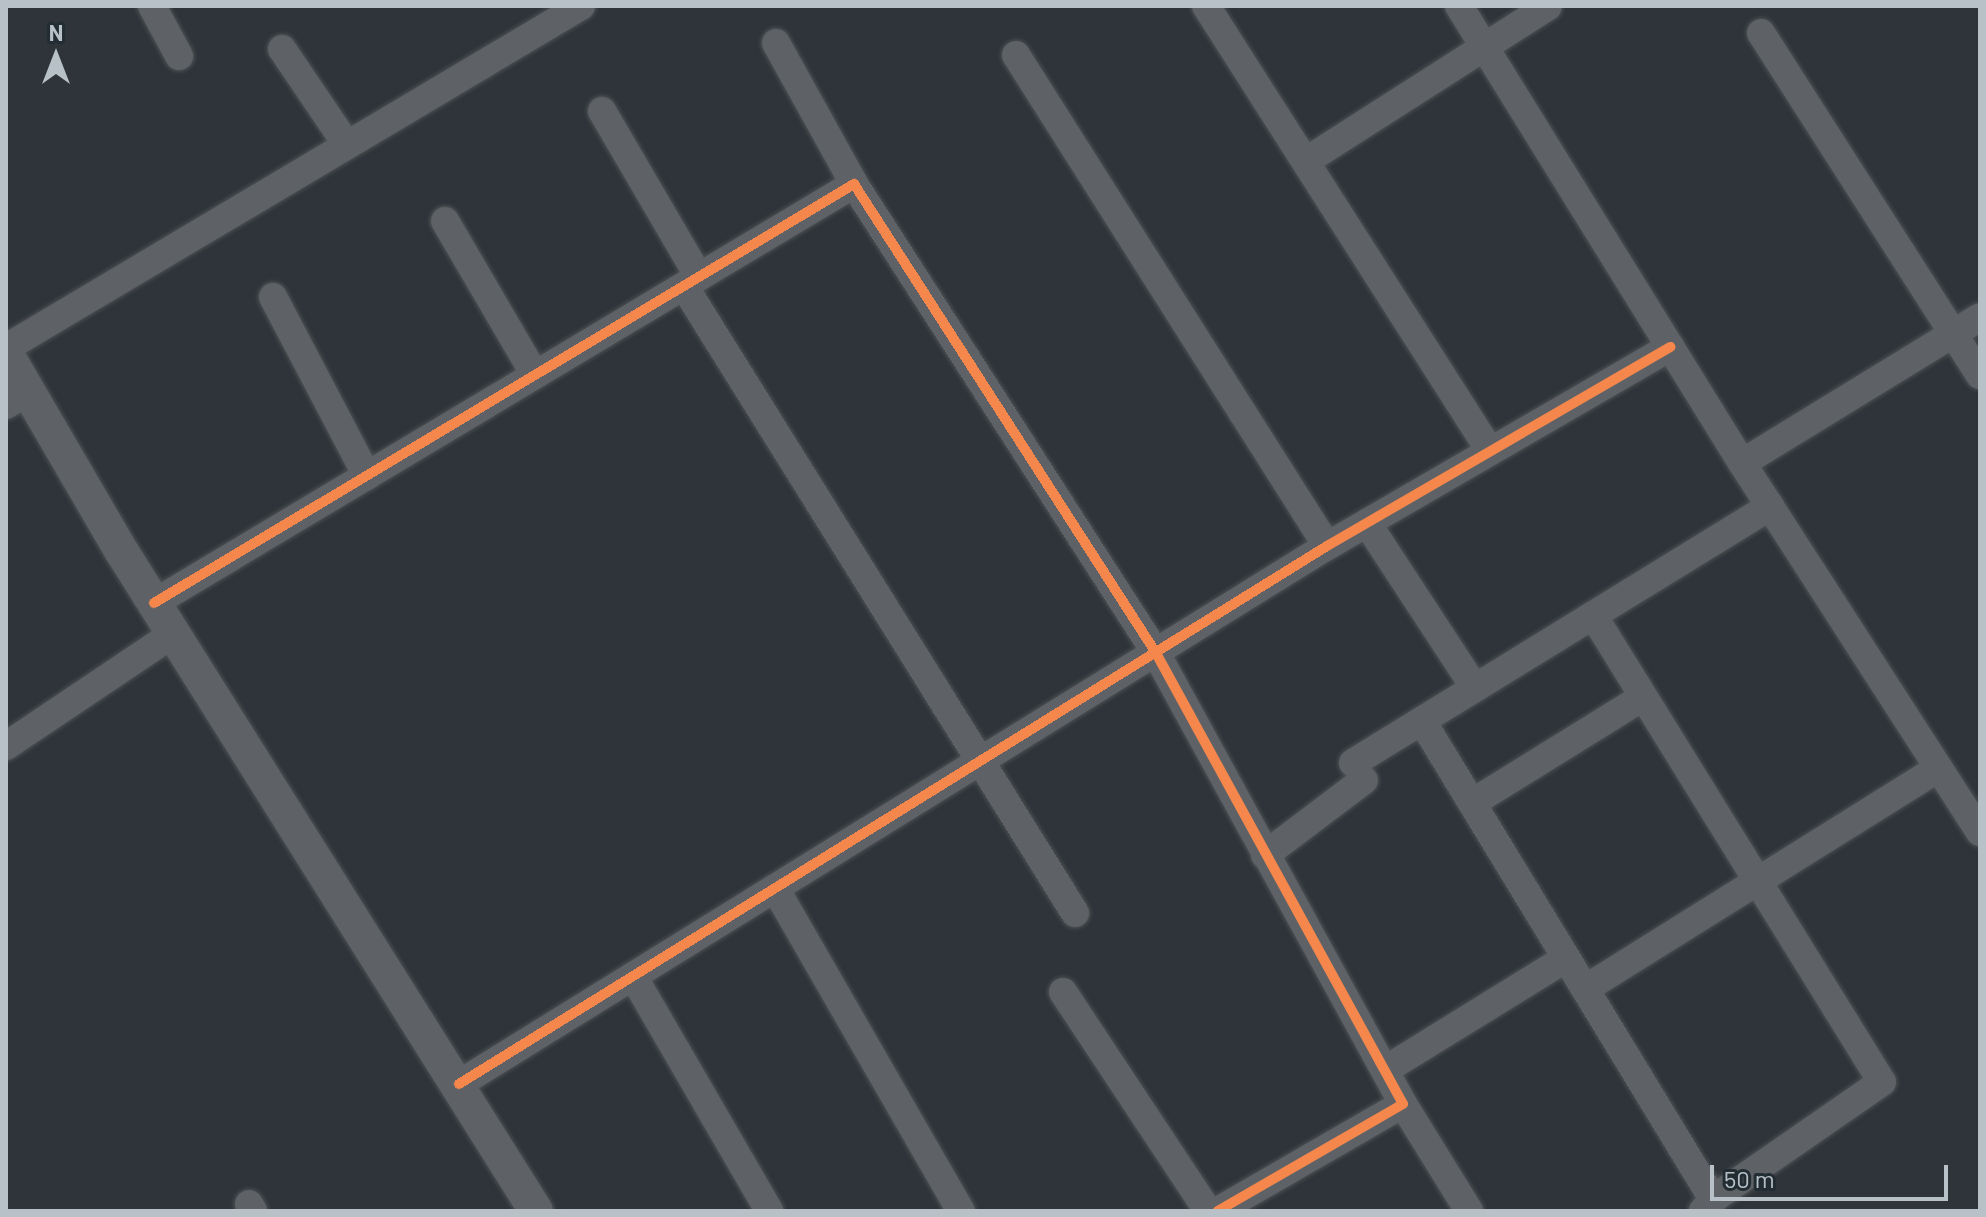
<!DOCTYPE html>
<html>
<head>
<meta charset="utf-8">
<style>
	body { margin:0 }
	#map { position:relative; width:1986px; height:1217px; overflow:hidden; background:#2e3439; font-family:Barlow,sans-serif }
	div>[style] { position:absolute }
	.roads { filter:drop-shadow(0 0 2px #4c5053) drop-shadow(0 0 2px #4c5053) }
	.minor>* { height:28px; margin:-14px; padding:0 14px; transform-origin:14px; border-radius:14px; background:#5e6266 }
	.tertiary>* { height:34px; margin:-17px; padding:0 17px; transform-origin:17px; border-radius:17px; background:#5e6266 }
	.cycleway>* { height:10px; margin:-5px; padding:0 5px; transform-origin:5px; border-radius:5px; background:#f5874c }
	span { translate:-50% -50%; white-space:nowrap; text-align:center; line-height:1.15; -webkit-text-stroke:7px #212c33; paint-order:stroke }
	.frame { position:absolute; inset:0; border:8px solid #b9c1c8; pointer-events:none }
	.north { position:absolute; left:16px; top:16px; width:80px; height:80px; -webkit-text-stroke:6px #212c33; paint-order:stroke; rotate:0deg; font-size:22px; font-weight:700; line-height:32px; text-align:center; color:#b9c1c8 }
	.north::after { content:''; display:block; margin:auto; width:28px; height:36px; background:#b9c1c8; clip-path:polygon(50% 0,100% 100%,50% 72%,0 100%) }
	.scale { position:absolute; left:1710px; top:1165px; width:238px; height:36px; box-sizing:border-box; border:4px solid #b9c1c8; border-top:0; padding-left:10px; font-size:24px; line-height:28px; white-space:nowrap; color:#b9c1c8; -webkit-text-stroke:6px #212c33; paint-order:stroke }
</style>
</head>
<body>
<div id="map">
	<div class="roads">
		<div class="minor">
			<div style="left:152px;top:6px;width:57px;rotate:61.6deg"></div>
			<div style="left:1206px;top:6px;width:528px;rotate:57.45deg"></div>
			<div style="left:1459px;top:6px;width:538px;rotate:58.23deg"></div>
			<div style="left:1742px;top:463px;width:439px;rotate:57.2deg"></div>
			<div style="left:1761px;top:33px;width:406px;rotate:57.4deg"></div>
			<div style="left:776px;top:43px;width:161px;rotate:61deg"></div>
			<div style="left:282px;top:49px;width:116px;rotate:55.9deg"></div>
			<div style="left:1016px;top:55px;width:581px;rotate:57.65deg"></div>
			<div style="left:602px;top:111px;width:192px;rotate:59.7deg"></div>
			<div style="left:1306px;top:161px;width:287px;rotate:-32.6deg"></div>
			<div style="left:445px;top:221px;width:178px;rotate:59.7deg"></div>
			<div style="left:684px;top:286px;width:739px;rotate:58.05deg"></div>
			<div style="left:273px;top:297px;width:202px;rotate:62.3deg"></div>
			<div style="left:6px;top:348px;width:669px;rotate:-30.74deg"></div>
			<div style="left:6px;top:405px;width:26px;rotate:-31deg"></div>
			<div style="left:1742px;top:463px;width:279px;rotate:-31.5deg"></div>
			<div style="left:1367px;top:523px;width:197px;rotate:56.8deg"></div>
			<div style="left:154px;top:603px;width:816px;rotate:-30.9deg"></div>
			<div style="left:854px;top:184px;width:558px;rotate:57.22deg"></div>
			<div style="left:1156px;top:653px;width:514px;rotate:61.29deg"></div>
			<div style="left:1403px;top:1104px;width:214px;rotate:150deg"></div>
			<div style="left:1593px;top:615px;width:549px;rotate:58.25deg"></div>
			<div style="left:1882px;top:1082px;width:206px;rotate:145.3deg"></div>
			<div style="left:1713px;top:1199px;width:16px;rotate:130deg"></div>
			<div style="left:1422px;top:721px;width:560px;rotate:58.67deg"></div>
			<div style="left:6px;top:746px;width:202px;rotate:-33.9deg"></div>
			<div style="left:1353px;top:763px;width:490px;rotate:-31.6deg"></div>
			<div style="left:1472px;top:803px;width:201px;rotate:-31.8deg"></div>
			<div style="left:1265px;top:855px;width:124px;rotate:-37.1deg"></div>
			<div style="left:775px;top:888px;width:373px;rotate:60.1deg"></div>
			<div style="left:633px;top:976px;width:272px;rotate:59.9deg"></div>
			<div style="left:1585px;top:989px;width:416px;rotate:-32deg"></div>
			<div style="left:1063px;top:992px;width:263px;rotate:56.5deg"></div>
			<div style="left:1385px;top:1070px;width:213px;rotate:-31.7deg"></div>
			<div style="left:459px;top:1084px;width:1021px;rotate:-31.79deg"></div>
			<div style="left:1327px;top:546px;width:397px;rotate:-30.1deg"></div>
			<div style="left:1403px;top:1104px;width:126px;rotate:58.3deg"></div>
			<div style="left:249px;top:1204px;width:8px;rotate:60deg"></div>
		</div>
		<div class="tertiary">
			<div style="left:6px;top:353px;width:230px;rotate:59.8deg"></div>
			<div style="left:122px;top:552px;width:778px;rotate:57.86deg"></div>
		</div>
	</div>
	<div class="cycleway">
		<div style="left:154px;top:603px;width:816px;rotate:-30.9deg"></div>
		<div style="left:854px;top:184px;width:558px;rotate:57.22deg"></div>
		<div style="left:1156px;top:653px;width:514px;rotate:61.29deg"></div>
		<div style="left:1403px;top:1104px;width:214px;rotate:150deg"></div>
		<div style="left:459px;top:1084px;width:1021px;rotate:-31.79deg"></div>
		<div style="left:1327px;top:546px;width:397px;rotate:-30.1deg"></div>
	</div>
	<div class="frame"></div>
	<div class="north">N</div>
	<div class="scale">50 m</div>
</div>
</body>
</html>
